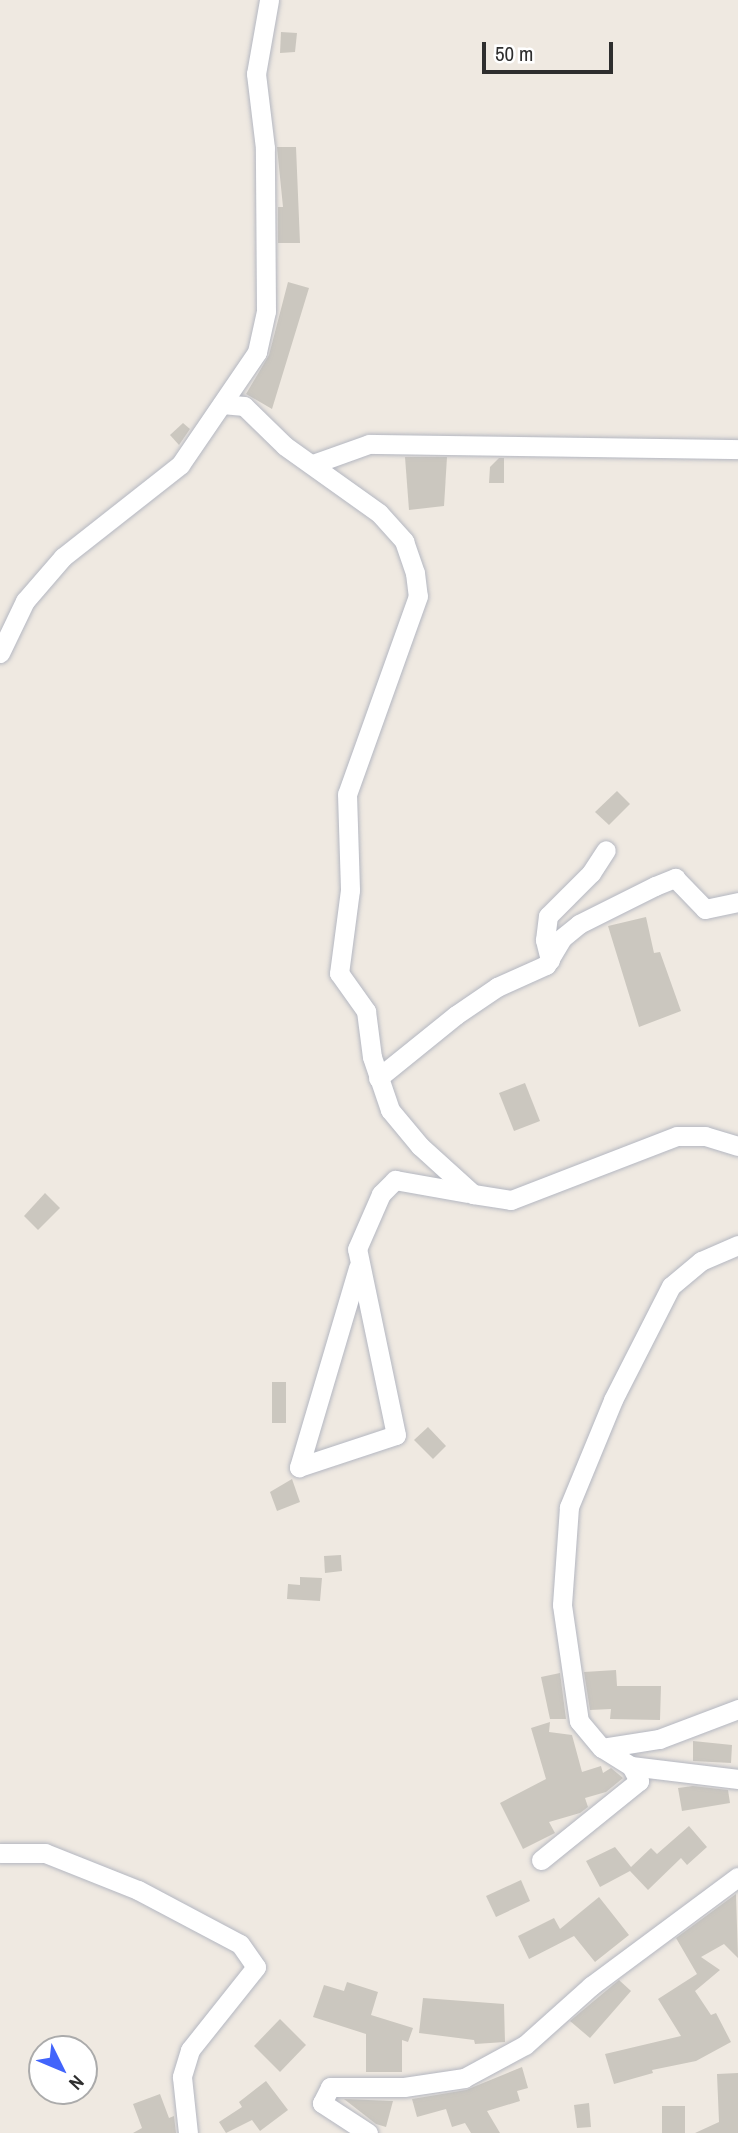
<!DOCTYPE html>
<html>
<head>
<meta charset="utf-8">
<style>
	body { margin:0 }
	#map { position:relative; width:738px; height:2133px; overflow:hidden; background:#efe9e1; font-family:"Archivo Narrow",sans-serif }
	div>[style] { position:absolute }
	.building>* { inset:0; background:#cbc7bf }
	.roads { filter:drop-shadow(0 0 2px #b4b7c1) drop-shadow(0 0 2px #b4b7c1) }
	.minor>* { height:19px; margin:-9.5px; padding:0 9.5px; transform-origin:9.5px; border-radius:9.5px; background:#fff }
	span { translate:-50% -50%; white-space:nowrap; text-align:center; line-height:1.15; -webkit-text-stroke:5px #fff; paint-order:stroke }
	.north { position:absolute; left:28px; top:2035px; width:70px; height:70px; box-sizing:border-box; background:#fff; border:2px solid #ababab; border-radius:50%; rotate:133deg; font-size:19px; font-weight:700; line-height:28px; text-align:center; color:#2e2e2e }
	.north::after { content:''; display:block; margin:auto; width:24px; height:32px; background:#4264fb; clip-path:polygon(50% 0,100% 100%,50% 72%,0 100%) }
	.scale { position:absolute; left:482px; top:42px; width:131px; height:32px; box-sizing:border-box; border:4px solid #2e2e2e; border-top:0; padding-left:9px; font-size:21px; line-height:24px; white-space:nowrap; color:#2e2e2e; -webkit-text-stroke:5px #fff; paint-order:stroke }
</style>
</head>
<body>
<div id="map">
	<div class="building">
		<div style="clip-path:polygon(281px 32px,297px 33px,295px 52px,280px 53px)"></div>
		<div style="clip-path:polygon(277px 147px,296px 147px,300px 243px,278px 243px,278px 207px,283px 207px)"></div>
		<div style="clip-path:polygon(288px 282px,309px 288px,272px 409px,246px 394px,269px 355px)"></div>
		<div style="clip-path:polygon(183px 423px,190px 429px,179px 445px,170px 435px)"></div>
		<div style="clip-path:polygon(405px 457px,447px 457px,444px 506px,409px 510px)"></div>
		<div style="clip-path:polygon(499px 458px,504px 458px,504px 483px,489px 483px,490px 467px)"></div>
		<div style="clip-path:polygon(617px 791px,630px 804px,609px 825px,595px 812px)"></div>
		<div style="clip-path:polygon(646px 917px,654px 953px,660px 952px,681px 1011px,639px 1027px,608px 926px)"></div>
		<div style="clip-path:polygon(525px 1083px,540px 1121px,514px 1131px,499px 1093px)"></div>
		<div style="clip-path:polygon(45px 1193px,60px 1208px,38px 1230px,24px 1216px)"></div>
		<div style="clip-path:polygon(272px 1382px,286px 1382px,286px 1423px,272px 1423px)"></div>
		<div style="clip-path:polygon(428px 1427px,446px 1446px,433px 1459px,414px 1440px)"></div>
		<div style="clip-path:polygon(292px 1479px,300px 1502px,277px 1511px,270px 1492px)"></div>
		<div style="clip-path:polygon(341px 1555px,342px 1571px,325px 1573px,324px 1556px)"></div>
		<div style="clip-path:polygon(300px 1577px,322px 1578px,320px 1601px,287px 1599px,288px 1584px,300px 1585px)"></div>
		<div style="clip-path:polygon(616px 1670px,617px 1686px,661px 1686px,660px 1720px,610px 1719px,611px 1709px,590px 1710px,584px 1672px)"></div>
		<div style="clip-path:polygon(560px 1673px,566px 1719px,550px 1719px,541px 1677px)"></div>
		<div style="clip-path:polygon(550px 1722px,549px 1732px,572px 1735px,582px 1772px,601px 1766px,603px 1773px,611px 1768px,623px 1778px,606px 1792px,585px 1798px,588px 1807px,580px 1813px,549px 1822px,555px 1833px,523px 1849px,500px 1803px,546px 1779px,531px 1728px)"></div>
		<div style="clip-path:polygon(693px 1741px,732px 1745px,731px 1763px,693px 1761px)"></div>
		<div style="clip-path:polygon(693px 1786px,728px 1790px,730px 1803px,682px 1811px,678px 1788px)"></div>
		<div style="clip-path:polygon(689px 1826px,707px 1847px,687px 1865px,681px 1858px,648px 1890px,630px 1871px,600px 1887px,586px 1861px,615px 1847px,631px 1867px,651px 1848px,657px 1854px)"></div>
		<div style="clip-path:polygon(521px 1880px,530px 1901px,496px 1917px,486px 1896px)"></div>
		<div style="clip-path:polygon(736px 1894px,738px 1958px,724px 1944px,701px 1957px,720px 1970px,695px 1991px,711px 2015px,716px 2013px,731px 2042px,696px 2061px,652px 2070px,653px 2073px,614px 2084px,605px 2054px,681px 2036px,658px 1999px,697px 1974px,676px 1938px)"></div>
		<div style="clip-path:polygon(599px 1897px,629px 1935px,595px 1962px,574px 1936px,529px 1959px,518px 1936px,554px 1918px,560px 1929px)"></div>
		<div style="clip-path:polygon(619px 1980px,631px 1991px,590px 2038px,570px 2021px)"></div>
		<div style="clip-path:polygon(347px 1982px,378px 1992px,371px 2015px,413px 2028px,408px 2042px,402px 2040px,402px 2072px,366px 2072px,366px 2034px,313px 2017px,324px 1985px,344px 1991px)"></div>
		<div style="clip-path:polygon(423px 1998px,504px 2004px,505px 2042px,475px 2044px,474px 2040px,419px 2033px)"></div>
		<div style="clip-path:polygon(280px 2019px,306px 2045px,280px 2072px,254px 2046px)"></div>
		<div style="clip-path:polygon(522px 2067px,528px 2088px,517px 2091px,520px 2101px,487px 2111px,500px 2133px,471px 2133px,465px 2123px,452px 2127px,446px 2109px,417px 2117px,412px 2099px,466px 2090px)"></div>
		<div style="clip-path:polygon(738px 2073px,738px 2133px,695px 2133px,719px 2122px,717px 2074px)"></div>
		<div style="clip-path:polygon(266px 2081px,288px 2110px,260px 2131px,252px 2120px,226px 2133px,219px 2122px,242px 2107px,239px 2102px)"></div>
		<div style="clip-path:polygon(160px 2094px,169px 2118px,174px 2116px,176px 2133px,133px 2133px,142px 2128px,133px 2104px)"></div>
		<div style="clip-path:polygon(344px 2099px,393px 2101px,386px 2127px,376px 2124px)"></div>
		<div style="clip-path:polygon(589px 2103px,591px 2127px,577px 2128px,574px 2105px)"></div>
		<div style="clip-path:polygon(662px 2106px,685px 2106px,685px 2133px,662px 2133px)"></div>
	</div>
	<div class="roads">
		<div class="minor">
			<div style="left:222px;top:404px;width:22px;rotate:5deg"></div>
			<div style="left:244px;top:406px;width:57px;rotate:44.3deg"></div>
			<div style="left:285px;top:446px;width:115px;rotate:35.5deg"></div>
			<div style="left:379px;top:513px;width:38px;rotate:48deg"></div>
			<div style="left:404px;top:541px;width:34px;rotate:71deg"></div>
			<div style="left:415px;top:573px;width:23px;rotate:83deg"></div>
			<div style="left:418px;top:596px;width:210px;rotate:109.7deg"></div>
			<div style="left:347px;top:794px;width:96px;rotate:88.2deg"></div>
			<div style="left:350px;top:890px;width:84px;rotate:97.5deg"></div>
			<div style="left:339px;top:973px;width:47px;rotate:54.6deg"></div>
			<div style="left:366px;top:1011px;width:46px;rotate:82.6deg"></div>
			<div style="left:372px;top:1057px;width:56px;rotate:71.2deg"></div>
			<div style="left:390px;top:1110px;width:47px;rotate:50.2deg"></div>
			<div style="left:420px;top:1146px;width:72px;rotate:42.2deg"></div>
			<div style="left:473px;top:1194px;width:38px;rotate:9deg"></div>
			<div style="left:511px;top:1200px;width:178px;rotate:-21.1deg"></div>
			<div style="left:677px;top:1136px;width:28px"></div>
			<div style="left:705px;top:1136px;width:34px;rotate:17deg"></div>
			<div style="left:313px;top:464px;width:59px;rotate:-19.7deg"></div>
			<div style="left:369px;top:444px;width:369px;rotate:0.8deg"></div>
			<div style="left:0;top:653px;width:58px;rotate:-64.3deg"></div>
			<div style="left:25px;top:601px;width:58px;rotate:-49.2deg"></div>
			<div style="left:63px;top:557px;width:149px;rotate:-38.2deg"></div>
			<div style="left:180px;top:465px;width:137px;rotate:-55.7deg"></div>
			<div style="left:257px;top:352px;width:42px;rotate:-77.6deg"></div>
			<div style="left:266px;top:311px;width:163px;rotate:-90.4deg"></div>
			<div style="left:265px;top:148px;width:75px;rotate:-96.9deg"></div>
			<div style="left:256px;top:74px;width:75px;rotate:-80deg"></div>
			<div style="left:550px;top:960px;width:21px;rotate:-104deg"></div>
			<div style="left:545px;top:940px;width:24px;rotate:-83deg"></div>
			<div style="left:548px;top:916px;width:61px;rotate:-45deg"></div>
			<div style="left:591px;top:873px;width:27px;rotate:-57deg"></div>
			<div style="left:378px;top:1078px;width:100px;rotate:-38.9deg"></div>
			<div style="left:456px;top:1015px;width:50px;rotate:-34.3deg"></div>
			<div style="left:497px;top:987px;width:54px;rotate:-24.2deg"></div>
			<div style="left:546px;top:965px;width:31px;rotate:-59deg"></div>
			<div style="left:562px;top:938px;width:22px;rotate:-39deg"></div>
			<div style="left:579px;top:924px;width:85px;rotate:-26.6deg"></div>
			<div style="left:655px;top:886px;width:22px;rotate:-22deg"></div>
			<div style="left:675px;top:878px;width:43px;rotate:45.9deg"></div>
			<div style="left:705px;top:909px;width:34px;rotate:-12deg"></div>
			<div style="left:738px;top:1245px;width:40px;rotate:156.6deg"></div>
			<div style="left:701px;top:1261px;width:39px;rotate:140deg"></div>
			<div style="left:671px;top:1286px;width:128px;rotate:117deg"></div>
			<div style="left:613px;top:1400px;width:116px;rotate:112.4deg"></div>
			<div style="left:569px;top:1507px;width:98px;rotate:94.1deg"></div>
			<div style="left:562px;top:1605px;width:117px;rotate:81.7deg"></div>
			<div style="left:579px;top:1721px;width:35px;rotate:50deg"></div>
			<div style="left:602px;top:1748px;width:34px;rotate:32deg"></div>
			<div style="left:631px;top:1766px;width:108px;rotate:6.9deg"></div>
			<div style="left:358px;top:1268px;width:208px;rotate:106.5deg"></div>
			<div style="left:299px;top:1467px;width:102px;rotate:-18.3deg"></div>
			<div style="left:396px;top:1435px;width:190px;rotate:-101.8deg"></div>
			<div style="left:357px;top:1249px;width:60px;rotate:-66.4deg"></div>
			<div style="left:381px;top:1194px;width:20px;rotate:-45deg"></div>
			<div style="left:395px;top:1180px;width:74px;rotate:10.1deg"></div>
			<div style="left:602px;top:1748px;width:58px;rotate:-9deg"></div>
			<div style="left:659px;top:1739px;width:85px;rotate:-20.8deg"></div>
			<div style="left:0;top:1853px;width:45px"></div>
			<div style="left:45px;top:1853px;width:100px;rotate:21.7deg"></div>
			<div style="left:138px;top:1890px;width:115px;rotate:27.9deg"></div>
			<div style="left:240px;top:1944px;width:28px;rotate:55deg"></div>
			<div style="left:256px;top:1967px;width:106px;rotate:128.5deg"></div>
			<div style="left:190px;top:2050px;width:28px;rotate:107deg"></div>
			<div style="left:182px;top:2077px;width:56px;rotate:83.9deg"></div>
			<div style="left:541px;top:1860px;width:126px;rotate:-38.9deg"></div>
			<div style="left:639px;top:1781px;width:17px;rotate:-118deg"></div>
			<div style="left:368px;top:2133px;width:55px;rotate:-146.9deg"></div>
			<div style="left:322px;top:2103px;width:18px;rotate:-63deg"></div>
			<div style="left:330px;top:2087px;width:74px"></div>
			<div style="left:404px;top:2087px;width:61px;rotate:-8.5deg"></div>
			<div style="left:464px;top:2078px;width:69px;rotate:-28.4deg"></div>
			<div style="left:525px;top:2045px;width:89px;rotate:-41.8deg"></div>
			<div style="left:591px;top:1986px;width:183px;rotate:-36.6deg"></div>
		</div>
	</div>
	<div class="north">N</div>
	<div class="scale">50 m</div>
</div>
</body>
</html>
